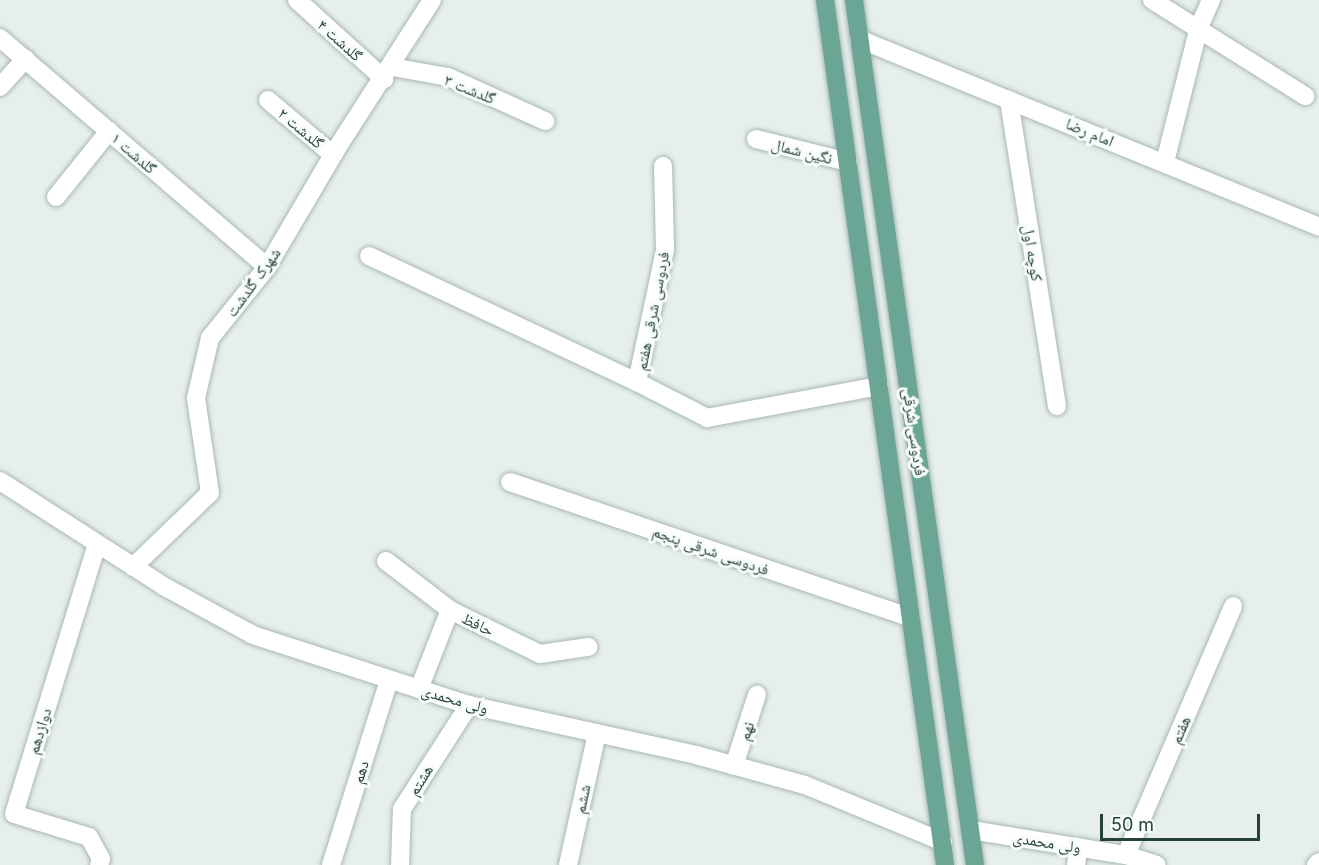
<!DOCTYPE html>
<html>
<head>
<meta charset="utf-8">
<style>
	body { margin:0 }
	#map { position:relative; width:1319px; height:865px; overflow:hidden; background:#e6efeb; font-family:Inter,"Noto Naskh Arabic",sans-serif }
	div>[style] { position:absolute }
	.roads { filter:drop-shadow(0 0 2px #a8b8b2) drop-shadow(0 0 2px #a8b8b2) }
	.street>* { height:18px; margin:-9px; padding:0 9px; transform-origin:9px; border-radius:9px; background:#fff }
	.secondary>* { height:18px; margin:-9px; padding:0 9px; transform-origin:9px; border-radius:9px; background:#fff }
	.primary>* { height:18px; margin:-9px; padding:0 9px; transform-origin:9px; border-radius:9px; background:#6aa596 }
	span { translate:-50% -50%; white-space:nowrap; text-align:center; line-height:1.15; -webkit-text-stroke:6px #f7fbf9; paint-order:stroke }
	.street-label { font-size:16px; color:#24423a }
	.scale { position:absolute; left:1100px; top:814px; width:160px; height:27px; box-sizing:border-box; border:3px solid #24423a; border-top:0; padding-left:8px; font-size:18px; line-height:21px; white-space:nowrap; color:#24423a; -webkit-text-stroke:4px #f7fbf9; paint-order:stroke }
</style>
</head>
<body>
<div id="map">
	<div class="roads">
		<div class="street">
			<div style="left:297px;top:0;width:118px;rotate:42.2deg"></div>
			<div style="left:1152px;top:0;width:181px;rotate:32.1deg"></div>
			<div style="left:0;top:38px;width:352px;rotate:40.6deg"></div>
			<div style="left:859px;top:39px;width:497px;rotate:22.2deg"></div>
			<div style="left:392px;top:67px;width:57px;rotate:10.1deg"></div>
			<div style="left:448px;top:77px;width:107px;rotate:24.4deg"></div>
			<div style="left:0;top:87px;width:38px;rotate:-48deg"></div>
			<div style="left:268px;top:100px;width:85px;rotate:40.2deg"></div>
			<div style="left:1009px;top:100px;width:310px;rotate:81.1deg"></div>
			<div style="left:756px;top:139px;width:95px;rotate:14deg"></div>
			<div style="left:1165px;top:162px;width:139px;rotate:-75.9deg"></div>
			<div style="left:1199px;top:27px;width:30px;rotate:-66deg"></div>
			<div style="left:663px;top:166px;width:84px;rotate:88.6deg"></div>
			<div style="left:665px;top:250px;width:135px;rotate:102deg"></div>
			<div style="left:637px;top:382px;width:79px;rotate:27.2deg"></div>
			<div style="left:707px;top:418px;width:175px;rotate:-10.5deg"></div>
			<div style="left:56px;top:197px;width:85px;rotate:-51.2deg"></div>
			<div style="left:369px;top:256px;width:296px;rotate:25.2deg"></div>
			<div style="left:510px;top:482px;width:423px;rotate:18.7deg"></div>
			<div style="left:97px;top:544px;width:282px;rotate:107.1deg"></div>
			<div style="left:14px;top:814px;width:78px;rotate:17deg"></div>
			<div style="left:89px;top:837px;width:25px;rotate:61deg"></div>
			<div style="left:101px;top:859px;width:6px;rotate:108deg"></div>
			<div style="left:386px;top:561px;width:81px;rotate:37.4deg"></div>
			<div style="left:133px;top:567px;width:107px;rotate:-43.9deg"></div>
			<div style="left:210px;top:493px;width:96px;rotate:-98.4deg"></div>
			<div style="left:196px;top:398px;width:62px;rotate:-76.9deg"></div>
			<div style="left:210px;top:338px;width:91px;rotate:-51.2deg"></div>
			<div style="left:267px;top:267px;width:138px;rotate:-59.5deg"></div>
			<div style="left:337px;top:148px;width:176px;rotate:-57.3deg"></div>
			<div style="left:419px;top:689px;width:85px;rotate:-68.6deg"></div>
			<div style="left:450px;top:610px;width:100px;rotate:26.1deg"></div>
			<div style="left:540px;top:654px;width:49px;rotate:-8.3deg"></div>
			<div style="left:734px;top:766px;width:75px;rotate:-72.1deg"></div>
			<div style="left:1126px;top:855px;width:271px;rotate:-66.7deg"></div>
			<div style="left:331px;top:865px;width:194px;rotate:-72.6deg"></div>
			<div style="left:400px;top:865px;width:56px;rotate:-88deg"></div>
			<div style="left:402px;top:809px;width:124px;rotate:-57.2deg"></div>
			<div style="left:568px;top:865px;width:135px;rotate:-77.6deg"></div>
			<div style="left:1076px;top:865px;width:18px;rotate:-81deg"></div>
			<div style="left:1316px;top:865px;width:4px;rotate:-45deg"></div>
		</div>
		<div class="secondary">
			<div style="left:0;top:481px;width:196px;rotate:32.7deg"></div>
			<div style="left:165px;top:587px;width:100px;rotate:28.6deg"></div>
			<div style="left:253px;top:635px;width:227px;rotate:18deg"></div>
			<div style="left:469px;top:705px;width:232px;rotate:12.4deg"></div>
			<div style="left:696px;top:755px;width:113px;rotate:15.4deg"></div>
			<div style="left:805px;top:785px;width:149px;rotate:22.4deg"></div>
			<div style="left:971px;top:830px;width:157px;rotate:9.2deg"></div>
			<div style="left:1126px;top:855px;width:32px;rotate:18deg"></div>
		</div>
		<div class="primary">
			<div style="left:825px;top:0;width:873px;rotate:82.1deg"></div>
			<div style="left:854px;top:0;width:873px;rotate:82.04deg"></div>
		</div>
	</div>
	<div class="street-label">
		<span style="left:340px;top:40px;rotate:42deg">گلدشت ۴</span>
		<span style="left:470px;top:89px;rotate:22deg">گلدشت ۳</span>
		<span style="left:301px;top:128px;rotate:40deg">گلدشت ۲</span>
		<span style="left:1090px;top:132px;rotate:22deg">امام رضا</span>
		<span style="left:802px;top:151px;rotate:14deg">نگین شمال</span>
		<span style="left:134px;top:153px;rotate:41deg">گلدشت ۱</span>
		<span style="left:1033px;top:253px;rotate:81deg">کوچه اول</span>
		<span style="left:253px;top:282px;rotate:-54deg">شهرک گلدشت</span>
		<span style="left:652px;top:311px;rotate:-79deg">فردوسی شرقی هفتم</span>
		<span style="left:915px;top:432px;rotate:82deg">فردوسی شرقی</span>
		<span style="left:711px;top:550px;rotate:19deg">فردوسی شرقی پنجم</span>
		<span style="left:478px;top:624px;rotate:26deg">حافظ</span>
		<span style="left:455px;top:699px;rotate:16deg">ولی محمدی</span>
		<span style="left:1180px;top:730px;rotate:-67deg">هفتم</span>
		<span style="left:39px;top:731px;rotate:-73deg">دوازدهم</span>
		<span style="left:746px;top:731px;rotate:-72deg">نهم</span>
		<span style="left:360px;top:772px;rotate:-73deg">دهم</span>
		<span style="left:420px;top:780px;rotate:-58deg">هشتم</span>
		<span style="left:582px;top:799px;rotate:-78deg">ششم</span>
		<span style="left:1047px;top:842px;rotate:9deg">ولی محمدی</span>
	</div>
	<div class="scale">50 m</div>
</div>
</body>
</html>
